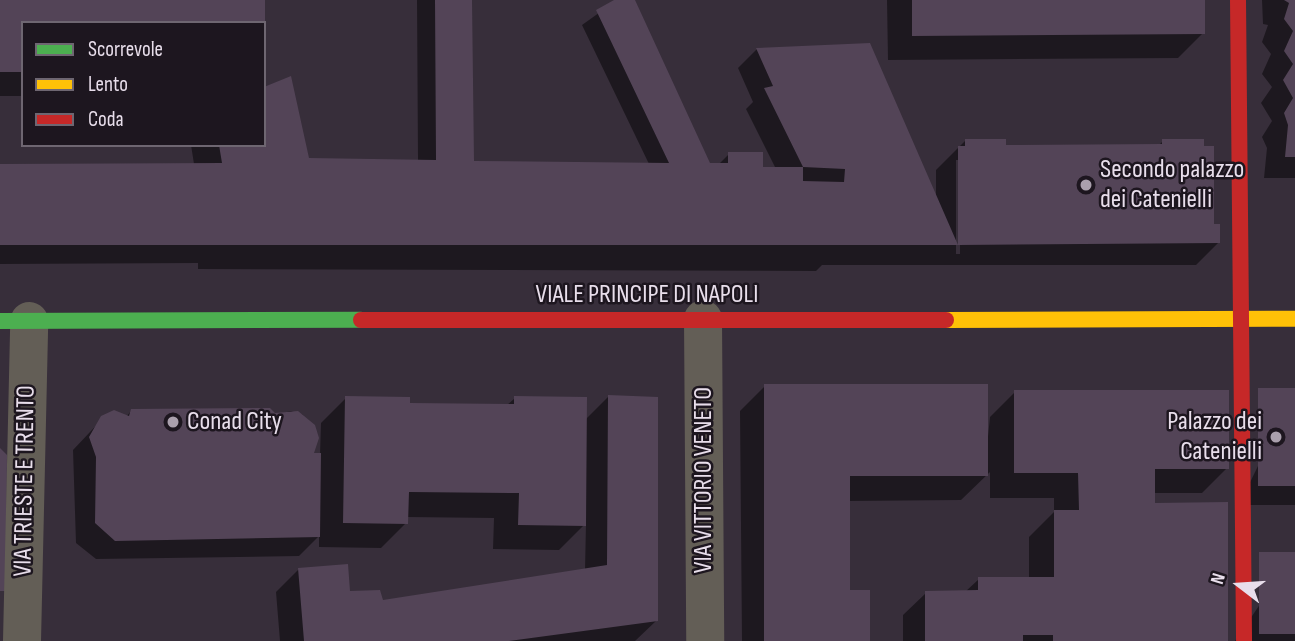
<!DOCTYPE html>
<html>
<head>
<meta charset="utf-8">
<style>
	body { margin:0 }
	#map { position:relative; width:1295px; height:641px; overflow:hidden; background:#372e3a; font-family:"Sofia Sans Condensed",sans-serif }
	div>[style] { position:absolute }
	.shadow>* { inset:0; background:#0007 }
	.building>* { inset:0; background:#534457 }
	.street>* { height:38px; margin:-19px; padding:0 19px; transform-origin:19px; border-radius:19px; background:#635e56 }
	.fast>* { height:16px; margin:-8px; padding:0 8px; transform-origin:8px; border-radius:8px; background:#4caf50 }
	.slow>* { height:16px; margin:-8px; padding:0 8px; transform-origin:8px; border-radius:8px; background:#ffc107 }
	.jam>* { height:16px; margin:-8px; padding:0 8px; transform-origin:8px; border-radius:8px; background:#c62828 }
	.dots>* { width:19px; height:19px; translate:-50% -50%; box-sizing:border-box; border:4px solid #1d161f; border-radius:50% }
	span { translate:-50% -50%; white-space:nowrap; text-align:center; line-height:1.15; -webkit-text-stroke:5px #1d161f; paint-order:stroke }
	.poi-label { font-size:26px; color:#e8deeb }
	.left { translate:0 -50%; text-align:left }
	.right { translate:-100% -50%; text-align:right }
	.street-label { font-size:26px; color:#e8deeb }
	.legend { position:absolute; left:21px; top:21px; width:245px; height:126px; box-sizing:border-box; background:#1d161f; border:2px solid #6e6671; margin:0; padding:9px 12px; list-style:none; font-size:21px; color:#e8deeb }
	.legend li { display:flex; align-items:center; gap:14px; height:35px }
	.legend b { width:35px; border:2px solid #6e6671 }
	.north { position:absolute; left:1204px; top:550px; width:70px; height:70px; -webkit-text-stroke:5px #1d161f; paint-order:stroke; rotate:287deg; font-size:19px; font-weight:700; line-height:28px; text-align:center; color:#e8deeb }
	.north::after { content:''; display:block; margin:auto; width:24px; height:32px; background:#e8deeb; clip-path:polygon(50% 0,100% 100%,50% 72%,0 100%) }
</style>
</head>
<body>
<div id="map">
	<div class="shadow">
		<div style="clip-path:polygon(0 0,263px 0,23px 23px,23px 96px,0 96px)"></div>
		<div style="clip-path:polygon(evenodd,417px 0,470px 0,473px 162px,649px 164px,582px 25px,617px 0,633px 0,709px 165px,718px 165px,729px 154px,761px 169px,776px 169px,746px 109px,753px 102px,738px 68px,757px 49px,936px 200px,936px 170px,965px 141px,1005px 147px,1158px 146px,1163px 141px,1219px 242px,1196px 265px,822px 265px,816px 271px,198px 269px,198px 263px,0 264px,0 165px,194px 164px,191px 145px,264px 145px,308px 160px,418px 161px,417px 0,956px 160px,960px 160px,960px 254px,956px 254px,956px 160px)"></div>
		<div style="clip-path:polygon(887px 0,1203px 0,1203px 33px,1178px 58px,888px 60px)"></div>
		<div style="clip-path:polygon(1262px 0,1295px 0,1295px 178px,1264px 178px,1267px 148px,1262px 137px,1272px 121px,1261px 103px,1272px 87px,1262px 74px,1271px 54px,1262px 42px,1268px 25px,1263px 24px)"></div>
		<div style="clip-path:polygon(765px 386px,986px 456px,990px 417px,1015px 392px,1227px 468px,1202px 493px,1153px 493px,1153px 504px,1227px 641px,903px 641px,903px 615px,926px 593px,965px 592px,979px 579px,1029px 578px,1029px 537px,1054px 512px,1054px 498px,990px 498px,990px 472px,961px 500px,848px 501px,848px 589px,868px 641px,742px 641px,740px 411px)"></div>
		<div style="clip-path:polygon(1295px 390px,1295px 505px,1239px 505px)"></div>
		<div style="clip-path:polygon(608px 397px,656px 621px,635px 641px,280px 641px,276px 592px,298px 570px,349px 593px,382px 602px,585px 570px,586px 523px,559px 550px,493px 549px,494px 518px,406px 517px,406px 523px,381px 548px,319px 547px,319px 536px,299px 556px,96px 559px,76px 543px,73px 450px,107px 414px,126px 417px,132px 410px,274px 415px,291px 411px,303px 415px,311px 454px,320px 455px,321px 423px,346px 398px,409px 405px,507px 405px,515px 398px,585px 420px)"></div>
		<div style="clip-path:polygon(1295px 553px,1295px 641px,1235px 641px)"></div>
	</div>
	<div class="building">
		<div style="clip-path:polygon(0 0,265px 0,265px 23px,23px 23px,23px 72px,0 72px)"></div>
		<div style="clip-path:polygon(evenodd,435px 0,472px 0,474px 161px,669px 163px,596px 10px,614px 0,635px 0,710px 163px,728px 163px,728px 152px,763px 152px,763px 167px,803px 167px,764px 88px,773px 86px,756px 48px,870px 43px,958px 245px,0 245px,0 164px,222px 163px,219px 145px,264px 145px,264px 87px,291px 76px,309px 158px,436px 160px,435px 0,803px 167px,845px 169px,844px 182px,803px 181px,803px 167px)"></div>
		<div style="clip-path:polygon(912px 0,1205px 0,1205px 34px,912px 36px)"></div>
		<div style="clip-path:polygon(1284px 0,1295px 0,1295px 157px,1285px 157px,1288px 125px,1284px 113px,1293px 98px,1283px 80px,1293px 64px,1284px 51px,1293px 31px,1284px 19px,1289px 3px)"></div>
		<div style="clip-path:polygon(965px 139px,1006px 139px,1006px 145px,1162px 144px,1162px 139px,1204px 139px,1204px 146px,1214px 146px,1214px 224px,1220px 224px,1220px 243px,958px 245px,958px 146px,965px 146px)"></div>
		<div style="clip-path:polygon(764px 384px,988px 384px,988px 476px,850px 476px,850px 590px,870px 590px,870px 641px,764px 641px)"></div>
		<div style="clip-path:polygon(1258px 388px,1295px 388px,1295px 486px,1258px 486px)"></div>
		<div style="clip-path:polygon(1014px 390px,1229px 390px,1229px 469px,1155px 469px,1155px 503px,1228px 502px,1228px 641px,1053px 641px,1053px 635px,1023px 635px,1023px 641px,925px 641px,925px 591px,978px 590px,978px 577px,1054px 577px,1054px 510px,1079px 510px,1078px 473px,1014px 473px)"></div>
		<div style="clip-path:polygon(608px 395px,658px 397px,658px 621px,509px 641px,304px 641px,298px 568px,348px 564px,350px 591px,380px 590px,383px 600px,607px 565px)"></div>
		<div style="clip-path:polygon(345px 396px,410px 397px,410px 403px,514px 404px,514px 396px,587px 397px,586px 526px,518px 525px,519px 493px,409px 492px,408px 524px,343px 523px)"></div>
		<div style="clip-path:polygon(270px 408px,275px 413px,298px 411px,315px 425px,319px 438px,314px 453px,321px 453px,320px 537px,115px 541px,95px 523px,96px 457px,89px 437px,101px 416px,114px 410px,129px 416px,131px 409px)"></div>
		<div style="clip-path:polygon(0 448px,7px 455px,6px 591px,0 591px)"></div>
		<div style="clip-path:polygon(1259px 552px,1295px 552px,1295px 634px,1259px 634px)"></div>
	</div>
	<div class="street">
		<div style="left:703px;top:319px;width:322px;rotate:89.6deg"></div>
		<div style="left:22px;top:641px;width:320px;rotate:-88.7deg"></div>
	</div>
	<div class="fast">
		<div style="left:0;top:321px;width:361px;rotate:-0.2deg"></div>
	</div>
	<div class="slow">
		<div style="left:946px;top:320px;width:349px;rotate:-0.2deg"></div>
	</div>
	<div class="jam">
		<div style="left:1238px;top:0;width:641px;rotate:89.46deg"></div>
		<div style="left:361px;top:320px;width:585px"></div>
	</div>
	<div class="dots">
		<div style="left:1086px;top:185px;background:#aaa0ad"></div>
		<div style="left:173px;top:422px;background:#aaa0ad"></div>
		<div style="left:1276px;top:437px;background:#aaa0ad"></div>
	</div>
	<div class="poi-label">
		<span class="left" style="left:1100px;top:185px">Secondo palazzo<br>dei Catenielli</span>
		<span class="left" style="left:187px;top:422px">Conad City</span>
		<span class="right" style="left:1262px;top:437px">Palazzo dei<br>Catenielli</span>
	</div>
	<div class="street-label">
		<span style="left:647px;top:295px">VIALE PRINCIPE DI NAPOLI</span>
		<span style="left:704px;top:480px;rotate:-90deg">VIA VITTORIO VENETO</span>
		<span style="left:25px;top:481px;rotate:-89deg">VIA TRIESTE E TRENTO</span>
	</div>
	<ul class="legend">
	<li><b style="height:9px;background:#4caf50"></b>Scorrevole</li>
	<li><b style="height:9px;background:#ffc107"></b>Lento</li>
	<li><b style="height:9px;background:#c62828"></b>Coda</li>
	</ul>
	<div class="north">N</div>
</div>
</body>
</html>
